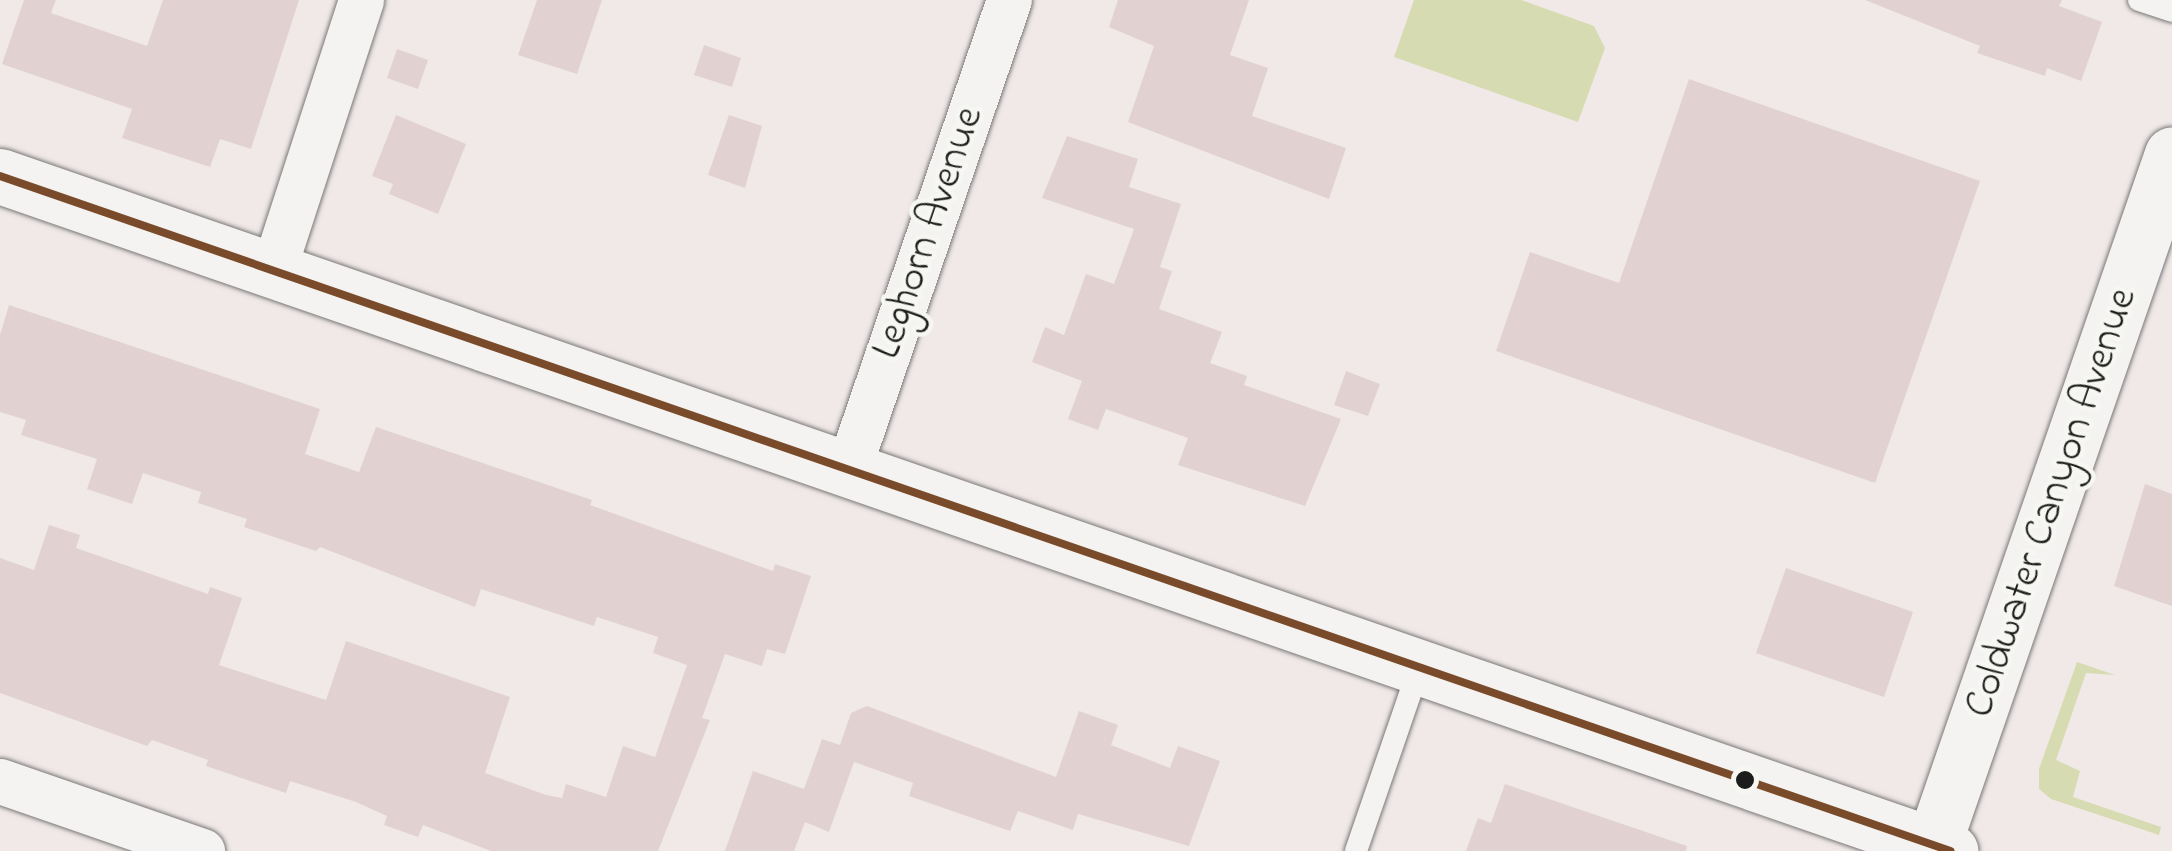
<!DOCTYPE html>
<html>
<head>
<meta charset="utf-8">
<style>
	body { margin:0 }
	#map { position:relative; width:2172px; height:851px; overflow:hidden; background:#f0e9e8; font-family:"Indie Flower",sans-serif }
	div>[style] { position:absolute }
	.green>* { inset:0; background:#d7dbb1 }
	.building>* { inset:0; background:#e1d2d1 }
	.roads { filter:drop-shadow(0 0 2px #7b7878) drop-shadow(0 0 2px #7b7878) }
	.lane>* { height:22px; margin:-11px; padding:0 11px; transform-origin:11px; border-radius:11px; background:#f4f3f1 }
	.street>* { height:45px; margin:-22.5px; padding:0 22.5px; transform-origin:22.5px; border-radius:22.5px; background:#f4f3f1 }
	.secondary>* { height:55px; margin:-27.5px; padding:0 27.5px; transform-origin:27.5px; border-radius:27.5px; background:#f4f3f1 }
	.bus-1>* { height:8px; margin:-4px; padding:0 4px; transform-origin:4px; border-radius:4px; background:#7a4b2a }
	.dots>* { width:28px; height:28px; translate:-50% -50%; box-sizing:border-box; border:5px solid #f6f6f2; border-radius:50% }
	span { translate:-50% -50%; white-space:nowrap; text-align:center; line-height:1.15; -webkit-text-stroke:9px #f6f6f2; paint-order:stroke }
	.street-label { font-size:42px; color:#1c1c1c }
</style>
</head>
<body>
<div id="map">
	<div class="green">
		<div style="clip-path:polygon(1414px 0,1521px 0,1594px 26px,1605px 48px,1578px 122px,1394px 57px)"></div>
		<div style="clip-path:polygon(2077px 662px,2115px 675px,2086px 673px,2056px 760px,2080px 771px,2073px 797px,2161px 827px,2159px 835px,2051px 799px,2039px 789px,2039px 769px)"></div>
	</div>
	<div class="building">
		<div style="clip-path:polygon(24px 0,56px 0,51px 13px,147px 46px,163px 0,299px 0,251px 149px,220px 139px,210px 167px,122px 138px,132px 109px,2px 64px)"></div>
		<div style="clip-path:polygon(537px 0,602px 0,577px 74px,518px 55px)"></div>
		<div style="clip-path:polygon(1118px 0,1249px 0,1230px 55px,1268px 68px,1252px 116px,1346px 148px,1329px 199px,1128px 122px,1154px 46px,1109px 27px)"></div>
		<div style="clip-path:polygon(1865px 0,2062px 0,2059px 6px,2102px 22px,2081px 81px,2047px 68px,2045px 76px,1977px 53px,1980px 46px)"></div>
		<div style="clip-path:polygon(704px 45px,741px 58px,732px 87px,694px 75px)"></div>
		<div style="clip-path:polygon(397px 49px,428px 60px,418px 89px,387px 78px)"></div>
		<div style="clip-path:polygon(1689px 79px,1980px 181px,1875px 483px,1496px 351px,1530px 252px,1619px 283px)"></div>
		<div style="clip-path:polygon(396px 115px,466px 144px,438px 214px,389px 194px,393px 184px,372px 176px)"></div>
		<div style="clip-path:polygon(729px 115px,762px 126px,745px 188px,708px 175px)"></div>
		<div style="clip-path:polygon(1067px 136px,1138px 159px,1129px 187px,1181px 204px,1160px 267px,1172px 271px,1159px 309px,1222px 332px,1210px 363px,1247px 376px,1244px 385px,1341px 419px,1305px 506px,1178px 465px,1188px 438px,1106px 409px,1098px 430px,1068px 419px,1082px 381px,1032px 362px,1045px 327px,1064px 335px,1086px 274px,1114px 284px,1134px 229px,1042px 198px)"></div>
		<div style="clip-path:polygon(9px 305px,320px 409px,305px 454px,359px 472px,376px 427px,592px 500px,590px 505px,773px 571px,775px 564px,811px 576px,785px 654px,767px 649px,762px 666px,725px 654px,702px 718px,710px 720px,658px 851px,491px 851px,423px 825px,418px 837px,384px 825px,387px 816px,356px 802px,290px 781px,286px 793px,206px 766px,208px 760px,152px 740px,147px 746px,0 693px,0 558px,34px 570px,49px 525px,80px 535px,76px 548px,208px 594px,210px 587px,242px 598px,219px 665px,326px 700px,346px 641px,510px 697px,485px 773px,546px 795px,562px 798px,566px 784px,606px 797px,623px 746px,655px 757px,687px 665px,653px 653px,658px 637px,597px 617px,594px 626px,481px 589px,475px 607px,320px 547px,316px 551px,244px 527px,247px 519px,198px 503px,201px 492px,143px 473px,132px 504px,87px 489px,97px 459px,21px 435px,26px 420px,0 412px,0 335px)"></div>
		<div style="clip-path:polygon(1346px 371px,1380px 384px,1368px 416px,1334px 405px)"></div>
		<div style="clip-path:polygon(2145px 484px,2172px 494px,2172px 606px,2114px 586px)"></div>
		<div style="clip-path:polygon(1786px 568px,1913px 612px,1884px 697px,1756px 653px)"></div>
		<div style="clip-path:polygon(867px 706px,1056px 777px,1079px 711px,1118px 725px,1111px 745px,1170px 768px,1178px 746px,1220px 761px,1189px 846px,1078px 814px,1073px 830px,1018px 811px,1010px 831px,909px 796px,913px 783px,854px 762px,829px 832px,805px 822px,794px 851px,725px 851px,753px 771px,804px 789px,822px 739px,840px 745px,851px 713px)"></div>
		<div style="clip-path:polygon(1505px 784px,1687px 846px,1686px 851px,1466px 851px,1478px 818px,1491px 823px)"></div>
	</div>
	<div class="roads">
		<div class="lane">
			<div style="left:2139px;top:0;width:35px;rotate:18deg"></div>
			<div style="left:1356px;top:851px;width:194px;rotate:-71deg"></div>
		</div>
		<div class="street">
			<div style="left:274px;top:268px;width:282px;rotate:-72deg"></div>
			<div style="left:849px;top:467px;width:494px;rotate:-71.1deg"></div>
			<div style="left:0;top:781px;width:214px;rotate:19.1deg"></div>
		</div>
		<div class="secondary">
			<div style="left:0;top:176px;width:2064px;rotate:19.09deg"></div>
			<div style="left:1931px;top:851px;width:737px;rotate:-70.93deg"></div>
		</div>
	</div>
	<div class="bus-1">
		<div style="left:0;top:176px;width:2064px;rotate:19.09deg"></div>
	</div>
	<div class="dots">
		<div style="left:1745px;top:780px;background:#1c1c1c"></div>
	</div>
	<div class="street-label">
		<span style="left:929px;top:233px;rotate:-71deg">Leghorn Avenue</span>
		<span style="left:2052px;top:503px;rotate:-71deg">Coldwater Canyon Avenue</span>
	</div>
</div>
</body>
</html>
